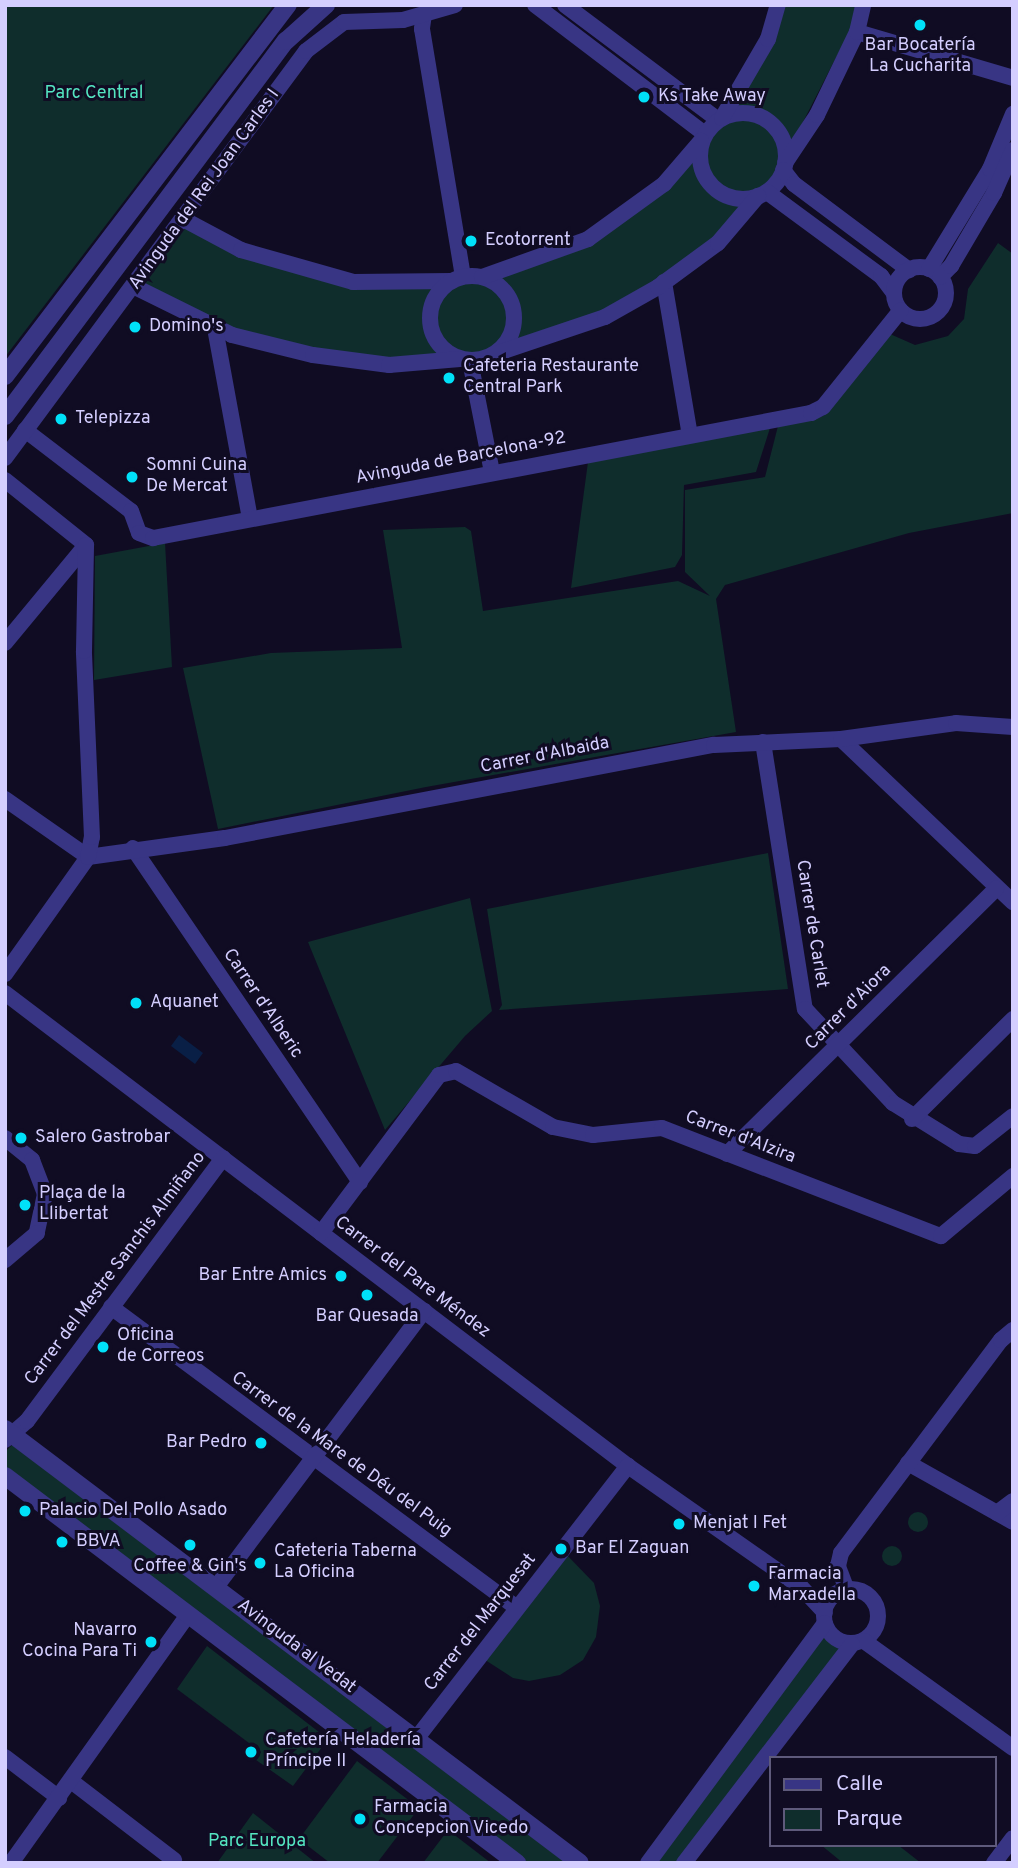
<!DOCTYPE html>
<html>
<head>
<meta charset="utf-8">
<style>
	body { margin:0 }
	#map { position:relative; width:1018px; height:1868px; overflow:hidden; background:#100c23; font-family:Overpass,sans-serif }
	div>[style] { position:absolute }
	.green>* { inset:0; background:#0f2d2c }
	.round { border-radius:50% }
	.water>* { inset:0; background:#091f46 }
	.minor>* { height:16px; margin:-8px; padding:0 8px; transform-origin:8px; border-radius:8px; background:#383584 }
	.minor>.ring { margin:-8px; padding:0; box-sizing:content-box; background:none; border:16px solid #383584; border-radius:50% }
	.tertiary>* { height:18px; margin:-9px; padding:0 9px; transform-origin:9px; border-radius:9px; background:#383584 }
	.dots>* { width:19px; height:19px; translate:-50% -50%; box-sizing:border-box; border:4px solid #100c23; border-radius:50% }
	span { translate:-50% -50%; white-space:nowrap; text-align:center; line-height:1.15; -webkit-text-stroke:6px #100c23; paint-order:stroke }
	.poi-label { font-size:18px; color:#d4ceff }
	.left { translate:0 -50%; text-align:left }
	.right { translate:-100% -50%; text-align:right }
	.park-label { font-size:18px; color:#54e5c1 }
	.street-label { font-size:18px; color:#d4ceff }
	.frame { position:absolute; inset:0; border:7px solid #d4ceff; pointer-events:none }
	.legend { position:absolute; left:769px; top:1756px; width:228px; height:91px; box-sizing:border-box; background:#100c23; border:2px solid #5e5a7b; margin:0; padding:9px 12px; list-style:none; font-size:21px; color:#d4ceff }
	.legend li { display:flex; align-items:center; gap:14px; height:35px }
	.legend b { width:35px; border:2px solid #5e5a7b }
</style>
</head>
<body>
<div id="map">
	<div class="green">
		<div style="clip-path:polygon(5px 5px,274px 5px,5px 357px)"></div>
		<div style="clip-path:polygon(778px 5px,863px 5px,767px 192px,739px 196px,758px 196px,718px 243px,605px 317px,470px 361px,389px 365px,232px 335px,137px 289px,183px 219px,326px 275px,482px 277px,619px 218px,718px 120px)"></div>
		<div style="clip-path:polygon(998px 243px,1013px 254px,1013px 513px,909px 533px,725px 585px,716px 599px,736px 732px,426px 787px,218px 829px,183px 668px,271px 653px,402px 648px,383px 530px,465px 527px,471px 531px,483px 611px,678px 581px,710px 596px,685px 572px,685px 490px,765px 477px,778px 426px,823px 416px,890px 334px,915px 345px,948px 336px,964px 319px,968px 289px)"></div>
		<div style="clip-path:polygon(770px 428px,756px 472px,684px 485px,682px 555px,675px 567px,571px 588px,588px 462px)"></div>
		<div style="clip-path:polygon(165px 543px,172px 667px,94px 680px,95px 556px)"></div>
		<div style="clip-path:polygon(768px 853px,788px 989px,499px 1010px,502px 1005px,487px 909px)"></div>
		<div style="clip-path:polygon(470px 898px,492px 1011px,465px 1036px,385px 1130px,308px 942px)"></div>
		<div style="clip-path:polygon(12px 1445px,566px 1863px,528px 1863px,5px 1467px,5px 1452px)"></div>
		<div class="round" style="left:908px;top:1512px;width:20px;height:20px"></div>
		<div class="round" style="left:882px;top:1546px;width:20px;height:20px"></div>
		<div style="clip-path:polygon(562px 1550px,594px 1583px,600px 1606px,596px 1637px,583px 1660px,560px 1675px,529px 1681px,513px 1678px,479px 1656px)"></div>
		<div style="clip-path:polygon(825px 1623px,832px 1635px,852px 1644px,684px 1863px,648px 1863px)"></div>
		<div style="clip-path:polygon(207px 1646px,328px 1739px,293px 1786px,256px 1760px,261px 1752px,177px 1689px)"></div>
		<div style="clip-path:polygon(357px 1761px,419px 1808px,377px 1863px,330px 1863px,299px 1839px)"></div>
		<div style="clip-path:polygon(253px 1813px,316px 1863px,217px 1863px)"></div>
		<div style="clip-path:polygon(448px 1830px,491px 1863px,423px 1863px)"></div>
		<div style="clip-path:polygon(821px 1845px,898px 1845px,921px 1863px,843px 1863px)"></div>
	</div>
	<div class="water">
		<div style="clip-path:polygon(179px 1035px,203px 1053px,195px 1064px,171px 1046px)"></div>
	</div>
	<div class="minor">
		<div style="left:535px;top:5px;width:213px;rotate:37.2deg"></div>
		<div style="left:565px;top:5px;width:191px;rotate:36.9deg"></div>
		<div style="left:424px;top:14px;width:15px;rotate:98deg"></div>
		<div style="left:422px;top:29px;width:251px;rotate:80.6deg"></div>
		<div style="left:857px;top:32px;width:163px;rotate:16.4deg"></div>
		<div class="ring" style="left:700px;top:113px;width:70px;height:70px"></div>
		<div style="left:722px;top:118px;width:91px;rotate:-59.8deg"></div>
		<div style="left:768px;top:39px;width:35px;rotate:-74deg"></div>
		<div style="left:785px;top:163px;width:58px;rotate:-56.3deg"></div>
		<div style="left:817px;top:115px;width:92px;rotate:-64.3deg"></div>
		<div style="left:857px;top:32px;width:28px;rotate:-77deg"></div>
		<div style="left:783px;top:170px;width:18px;rotate:52deg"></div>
		<div style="left:794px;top:184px;width:144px;rotate:36.8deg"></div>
		<div style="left:767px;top:192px;width:142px;rotate:36.4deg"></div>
		<div style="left:881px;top:276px;width:21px;rotate:53deg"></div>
		<div style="left:183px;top:219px;width:66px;rotate:28.1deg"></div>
		<div style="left:241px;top:250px;width:116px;rotate:15.9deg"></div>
		<div style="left:353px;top:282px;width:99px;rotate:-0.6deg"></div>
		<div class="ring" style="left:894px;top:267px;width:36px;height:36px"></div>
		<div style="left:929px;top:269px;width:117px;rotate:-58.6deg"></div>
		<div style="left:990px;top:169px;width:60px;rotate:-67.3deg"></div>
		<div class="ring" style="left:430px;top:276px;width:68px;height:68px"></div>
		<div style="left:482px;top:277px;width:113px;rotate:-19.7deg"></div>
		<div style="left:588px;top:239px;width:94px;rotate:-35.9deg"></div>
		<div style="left:664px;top:184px;width:57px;rotate:-49.3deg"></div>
		<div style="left:940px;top:277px;width:16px;rotate:-45deg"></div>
		<div style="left:951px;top:266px;width:85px;rotate:-59.5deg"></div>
		<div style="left:994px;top:193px;width:47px;rotate:-66.2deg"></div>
		<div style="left:664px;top:282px;width:155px;rotate:80.4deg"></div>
		<div style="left:135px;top:287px;width:108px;rotate:26.3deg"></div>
		<div style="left:232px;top:335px;width:83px;rotate:13.9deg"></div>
		<div style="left:313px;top:355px;width:77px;rotate:7.5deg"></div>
		<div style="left:389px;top:365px;width:71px;rotate:-4.8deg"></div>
		<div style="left:215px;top:328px;width:193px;rotate:79.6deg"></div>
		<div style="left:495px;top:354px;width:116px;rotate:-18.6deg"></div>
		<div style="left:605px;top:317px;width:61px;rotate:-29.5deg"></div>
		<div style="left:658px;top:287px;width:74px;rotate:-36.3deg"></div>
		<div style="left:718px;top:243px;width:62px;rotate:-49.6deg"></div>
		<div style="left:470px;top:361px;width:113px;rotate:78.8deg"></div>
		<div style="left:25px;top:430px;width:133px;rotate:37.4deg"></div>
		<div style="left:131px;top:511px;width:23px;rotate:70deg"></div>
		<div style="left:139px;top:533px;width:15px;rotate:20deg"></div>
		<div style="left:153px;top:538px;width:670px;rotate:-10.76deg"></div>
		<div style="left:811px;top:413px;width:13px;rotate:-27deg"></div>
		<div style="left:823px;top:407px;width:124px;rotate:-51.2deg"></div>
		<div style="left:5px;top:458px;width:506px;rotate:-53.51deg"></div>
		<div style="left:306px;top:51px;width:48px;rotate:-37.3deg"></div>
		<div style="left:344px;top:22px;width:59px;rotate:-1.9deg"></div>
		<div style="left:403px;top:20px;width:54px;rotate:-16.1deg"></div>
		<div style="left:5px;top:480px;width:104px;rotate:38.7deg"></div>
		<div style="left:5px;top:643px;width:127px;rotate:-50.4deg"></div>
		<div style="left:841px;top:739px;width:237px;rotate:43.5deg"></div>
		<div style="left:763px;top:742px;width:270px;rotate:81.1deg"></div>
		<div style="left:805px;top:1009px;width:129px;rotate:46.9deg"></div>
		<div style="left:893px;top:1103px;width:78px;rotate:31.8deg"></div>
		<div style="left:959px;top:1144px;width:16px;rotate:7deg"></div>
		<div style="left:975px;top:1146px;width:48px;rotate:-38.3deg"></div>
		<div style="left:5px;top:799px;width:101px;rotate:34.9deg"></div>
		<div style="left:133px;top:848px;width:404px;rotate:55.8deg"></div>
		<div style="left:88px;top:857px;width:138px;rotate:-7.9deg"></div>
		<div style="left:225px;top:838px;width:498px;rotate:-10.8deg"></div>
		<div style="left:714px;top:745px;width:127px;rotate:-2.7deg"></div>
		<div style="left:841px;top:739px;width:116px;rotate:-7.9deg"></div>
		<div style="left:956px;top:723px;width:57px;rotate:4deg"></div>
		<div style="left:5px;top:974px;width:143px;rotate:-54.6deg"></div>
		<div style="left:88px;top:857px;width:20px;rotate:-79deg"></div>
		<div style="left:92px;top:837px;width:186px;rotate:-92.5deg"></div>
		<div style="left:84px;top:651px;width:106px;rotate:-88.9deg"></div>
		<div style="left:5px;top:993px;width:782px;rotate:37.21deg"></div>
		<div style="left:628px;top:1466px;width:211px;rotate:35deg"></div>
		<div style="left:801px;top:1587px;width:35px;rotate:47deg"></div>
		<div style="left:912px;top:1119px;width:142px;rotate:-44.7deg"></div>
		<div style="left:5px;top:1138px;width:35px;rotate:39deg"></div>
		<div style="left:32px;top:1160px;width:36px;rotate:69deg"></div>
		<div style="left:45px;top:1194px;width:40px;rotate:102deg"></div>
		<div style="left:37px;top:1233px;width:42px;rotate:139.8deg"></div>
		<div style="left:727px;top:1154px;width:378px;rotate:-44.6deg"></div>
		<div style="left:321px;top:1233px;width:197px;rotate:-53.2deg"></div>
		<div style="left:439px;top:1075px;width:17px;rotate:-13deg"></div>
		<div style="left:456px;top:1071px;width:112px;rotate:30deg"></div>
		<div style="left:553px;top:1127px;width:41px;rotate:11.3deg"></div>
		<div style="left:593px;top:1135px;width:69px;rotate:-5.8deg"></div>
		<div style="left:662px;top:1128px;width:299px;rotate:21.2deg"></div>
		<div style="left:941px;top:1236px;width:94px;rotate:-39.8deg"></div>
		<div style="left:111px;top:1307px;width:505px;rotate:36.55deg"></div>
		<div style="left:5px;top:1440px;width:29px;rotate:-41deg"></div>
		<div style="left:27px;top:1421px;width:328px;rotate:-53.3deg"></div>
		<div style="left:908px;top:1463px;width:120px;rotate:29.3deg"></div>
		<div style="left:997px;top:1513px;width:20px;rotate:-37deg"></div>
		<div style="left:216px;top:1587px;width:346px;rotate:-53deg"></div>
		<div class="ring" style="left:824px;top:1589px;width:38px;height:38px"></div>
		<div style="left:847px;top:1590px;width:26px;rotate:-111deg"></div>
		<div style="left:838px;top:1566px;width:13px;rotate:-77deg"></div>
		<div style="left:841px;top:1553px;width:266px;rotate:-53.1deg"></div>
		<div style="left:1001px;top:1340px;width:16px;rotate:-40deg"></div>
		<div style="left:864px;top:1641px;width:183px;rotate:35.7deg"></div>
		<div style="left:416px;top:1739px;width:346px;rotate:-52.2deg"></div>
		<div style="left:5px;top:1757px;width:68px;rotate:37.2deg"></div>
		<div style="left:71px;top:1781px;width:130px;rotate:37.5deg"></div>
		<div style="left:11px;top:1863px;width:305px;rotate:-54.5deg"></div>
		<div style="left:648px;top:1863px;width:298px;rotate:-53.6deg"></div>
		<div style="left:684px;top:1863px;width:276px;rotate:-52.5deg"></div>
		<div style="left:994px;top:1863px;width:31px;rotate:-53deg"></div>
	</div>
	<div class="tertiary">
		<div style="left:5px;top:376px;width:467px;rotate:-52.7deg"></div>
		<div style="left:5px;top:416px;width:469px;rotate:-53.2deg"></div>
		<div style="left:286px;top:41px;width:54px;rotate:-42deg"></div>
		<div style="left:5px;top:1429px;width:720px;rotate:37.04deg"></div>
		<div style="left:5px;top:1476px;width:642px;rotate:37.08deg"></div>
	</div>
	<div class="dots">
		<div style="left:920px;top:25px;background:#00e1f9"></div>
		<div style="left:644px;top:97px;background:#00e1f9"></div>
		<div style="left:471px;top:241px;background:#00e1f9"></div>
		<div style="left:135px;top:327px;background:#00e1f9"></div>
		<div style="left:449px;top:378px;background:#00e1f9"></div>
		<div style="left:61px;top:419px;background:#00e1f9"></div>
		<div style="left:132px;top:477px;background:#00e1f9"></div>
		<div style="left:136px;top:1003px;background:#00e1f9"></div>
		<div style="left:21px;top:1138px;background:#00e1f9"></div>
		<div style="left:25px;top:1205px;background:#00e1f9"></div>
		<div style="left:341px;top:1276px;background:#00e1f9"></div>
		<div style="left:367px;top:1295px;background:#00e1f9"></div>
		<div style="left:103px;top:1347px;background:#00e1f9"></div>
		<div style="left:261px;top:1443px;background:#00e1f9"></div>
		<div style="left:25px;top:1511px;background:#00e1f9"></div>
		<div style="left:679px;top:1524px;background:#00e1f9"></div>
		<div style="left:62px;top:1542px;background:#00e1f9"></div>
		<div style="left:190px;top:1545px;background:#00e1f9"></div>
		<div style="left:561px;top:1549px;background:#00e1f9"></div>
		<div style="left:260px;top:1563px;background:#00e1f9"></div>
		<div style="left:754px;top:1586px;background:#00e1f9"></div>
		<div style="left:151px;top:1642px;background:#00e1f9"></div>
		<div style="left:251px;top:1752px;background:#00e1f9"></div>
		<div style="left:360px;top:1819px;background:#00e1f9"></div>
	</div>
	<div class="poi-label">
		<span style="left:920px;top:57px">Bar Bocatería<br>La Cucharita</span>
		<span class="left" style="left:658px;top:97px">Ks Take Away</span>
		<span class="left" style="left:485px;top:241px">Ecotorrent</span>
		<span class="left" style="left:149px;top:327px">Domino's</span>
		<span class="left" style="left:463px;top:378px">Cafeteria Restaurante<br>Central Park</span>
		<span class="left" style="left:75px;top:419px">Telepizza</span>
		<span class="left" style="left:146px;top:477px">Somni Cuina<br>De Mercat</span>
		<span class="left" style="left:150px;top:1003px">Aquanet</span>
		<span class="left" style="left:35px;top:1138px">Salero Gastrobar</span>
		<span class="left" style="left:39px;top:1205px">Plaça de la<br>Llibertat</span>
		<span class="right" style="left:327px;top:1276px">Bar Entre Amics</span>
		<span style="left:367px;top:1317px">Bar Quesada</span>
		<span class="left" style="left:117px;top:1347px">Oficina<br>de Correos</span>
		<span class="right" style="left:247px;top:1443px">Bar Pedro</span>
		<span class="left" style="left:39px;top:1511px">Palacio Del Pollo Asado</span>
		<span class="left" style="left:693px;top:1524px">Menjat I Fet</span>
		<span class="left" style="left:76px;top:1542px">BBVA</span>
		<span class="left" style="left:575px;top:1549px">Bar El Zaguan</span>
		<span class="left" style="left:274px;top:1563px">Cafeteria Taberna<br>La Oficina</span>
		<span style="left:190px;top:1567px">Coffee &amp; Gin's</span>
		<span class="left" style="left:768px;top:1586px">Farmacia<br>Marxadella</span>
		<span class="right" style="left:137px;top:1642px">Navarro<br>Cocina Para Ti</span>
		<span class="left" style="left:265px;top:1752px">Cafetería Heladería<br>Príncipe II</span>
		<span class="left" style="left:374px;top:1819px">Farmacia<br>Concepcion Vicedo</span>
	</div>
	<div class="park-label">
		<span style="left:94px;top:94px">Parc Central</span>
		<span style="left:257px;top:1842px">Parc Europa</span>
	</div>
	<div class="street-label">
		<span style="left:205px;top:190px;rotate:-54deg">Avinguda del Rei Joan Carles I</span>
		<span style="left:461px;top:459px;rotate:-11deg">Avinguda de Barcelona-92</span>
		<span style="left:545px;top:756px;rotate:-11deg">Carrer d'Albaida</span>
		<span style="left:811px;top:924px;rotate:81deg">Carrer de Carlet</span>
		<span style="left:262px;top:1004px;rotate:56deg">Carrer d'Alberic</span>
		<span style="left:849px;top:1008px;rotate:-45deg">Carrer d'Aiora</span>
		<span style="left:740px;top:1138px;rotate:21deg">Carrer d'Alzira</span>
		<span style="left:116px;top:1269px;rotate:-53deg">Carrer del Mestre Sanchis Almiñano</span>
		<span style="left:412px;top:1278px;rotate:37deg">Carrer del Pare Méndez</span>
		<span style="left:341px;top:1455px;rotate:36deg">Carrer de la Mare de Déu del Puig</span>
		<span style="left:481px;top:1623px;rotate:-52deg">Carrer del Marquesat</span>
		<span style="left:296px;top:1647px;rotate:37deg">Avinguda al Vedat</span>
	</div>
	<div class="frame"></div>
	<ul class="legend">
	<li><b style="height:9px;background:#383584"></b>Calle</li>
	<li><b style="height:19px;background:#0f2d2c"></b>Parque</li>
	</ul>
</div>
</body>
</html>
